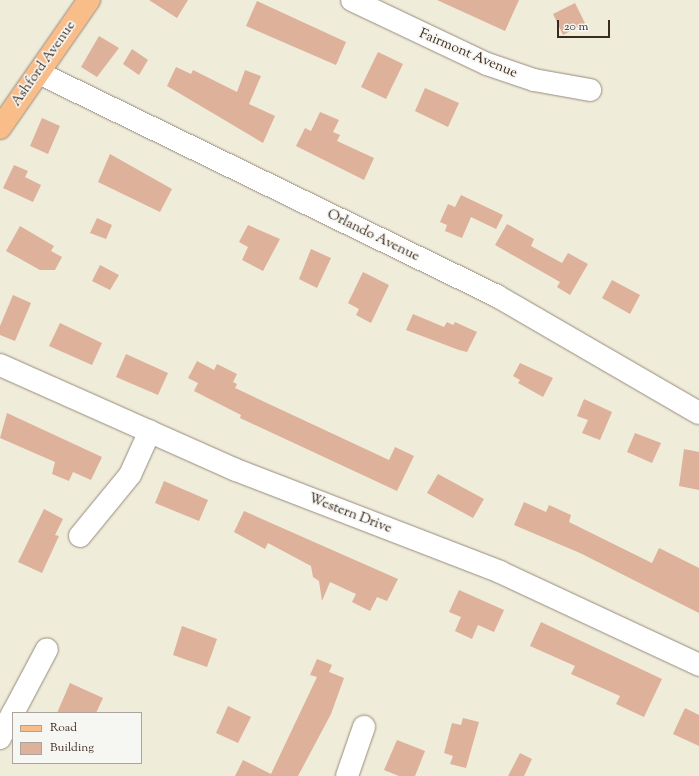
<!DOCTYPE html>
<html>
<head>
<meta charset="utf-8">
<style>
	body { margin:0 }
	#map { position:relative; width:699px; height:776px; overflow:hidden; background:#f0ecda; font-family:"Sorts Mill Goudy",serif }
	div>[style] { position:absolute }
	.building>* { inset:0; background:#ddb19a }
	.roads { filter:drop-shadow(0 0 1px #968b7c) drop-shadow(0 0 1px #968b7c) }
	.minor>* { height:22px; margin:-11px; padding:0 11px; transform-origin:11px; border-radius:11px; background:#fff }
	.major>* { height:22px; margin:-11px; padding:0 11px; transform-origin:11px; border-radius:11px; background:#f8bd89 }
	span { translate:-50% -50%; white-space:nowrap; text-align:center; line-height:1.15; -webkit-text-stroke:3.5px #f6f6f2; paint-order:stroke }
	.street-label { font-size:14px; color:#3b2a1e }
	.legend { position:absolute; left:12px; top:712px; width:130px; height:52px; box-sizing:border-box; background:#f6f6f2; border:1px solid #aba49d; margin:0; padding:5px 7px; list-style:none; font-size:12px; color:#3b2a1e }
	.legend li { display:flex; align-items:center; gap:8px; height:20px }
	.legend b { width:20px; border:1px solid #aba49d }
	.scale { position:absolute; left:557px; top:20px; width:53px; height:18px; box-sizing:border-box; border:2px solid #3b2a1e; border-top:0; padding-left:5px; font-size:12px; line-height:14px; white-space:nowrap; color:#3b2a1e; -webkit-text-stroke:3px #f6f6f2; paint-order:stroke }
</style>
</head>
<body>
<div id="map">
	<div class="building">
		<div style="clip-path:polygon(149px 0,188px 0,177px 18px)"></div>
		<div style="clip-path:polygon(437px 0,519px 0,505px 31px)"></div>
		<div style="clip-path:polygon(257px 1px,346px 42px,336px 65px,246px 26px)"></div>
		<div style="clip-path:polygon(575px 3px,585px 23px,563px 35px,553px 14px)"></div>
		<div style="clip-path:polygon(99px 36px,119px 48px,97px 77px,81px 67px)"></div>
		<div style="clip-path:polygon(132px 49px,148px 60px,139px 75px,123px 64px)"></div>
		<div style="clip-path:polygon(378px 52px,403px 64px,386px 99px,361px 87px)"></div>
		<div style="clip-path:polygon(176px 67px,191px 74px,193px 70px,237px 92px,245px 70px,261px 76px,249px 104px,275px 116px,263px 143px,167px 86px)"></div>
		<div style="clip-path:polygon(425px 88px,459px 103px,448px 127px,415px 111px)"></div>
		<div style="clip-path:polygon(320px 112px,339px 120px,333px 132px,340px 135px,337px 141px,374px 158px,364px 180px,296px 146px,305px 128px,311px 131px)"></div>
		<div style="clip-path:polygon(42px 118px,60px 126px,48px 154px,30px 146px)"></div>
		<div style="clip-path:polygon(110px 154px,172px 189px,160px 212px,98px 182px)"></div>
		<div style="clip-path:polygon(14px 165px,28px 171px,25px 177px,41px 185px,33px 202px,3px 188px)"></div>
		<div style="clip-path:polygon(461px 195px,503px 215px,496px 229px,471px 217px,462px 238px,445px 231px,447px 225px,440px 222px,448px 204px,455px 207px)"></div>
		<div style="clip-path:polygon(97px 218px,112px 225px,106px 239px,90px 233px)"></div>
		<div style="clip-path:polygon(507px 224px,534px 239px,531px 246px,562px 263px,568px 253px,588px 264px,570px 295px,557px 287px,560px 282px,495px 245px)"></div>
		<div style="clip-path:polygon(248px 225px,280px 239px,263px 271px,242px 260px,248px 247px,239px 242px)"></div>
		<div style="clip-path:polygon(20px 226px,54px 246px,51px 251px,62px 257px,55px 270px,40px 270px,6px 251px)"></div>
		<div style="clip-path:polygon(311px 249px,331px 258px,317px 288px,299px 279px)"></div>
		<div style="clip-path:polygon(100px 265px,119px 275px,110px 290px,92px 281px)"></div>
		<div style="clip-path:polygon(363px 272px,389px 285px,371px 323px,356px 315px,359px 309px,348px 303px)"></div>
		<div style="clip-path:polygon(612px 280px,640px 295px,630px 314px,602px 298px)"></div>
		<div style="clip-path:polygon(13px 295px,31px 303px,15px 341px,0 335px,0 326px)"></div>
		<div style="clip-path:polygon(413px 314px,444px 327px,447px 322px,453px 325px,455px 322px,477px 332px,467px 352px,459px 350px,406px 330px)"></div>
		<div style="clip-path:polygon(60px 323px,102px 343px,92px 365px,49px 346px)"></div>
		<div style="clip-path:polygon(126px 354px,168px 373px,158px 395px,116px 377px)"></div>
		<div style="clip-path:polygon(197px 361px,214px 370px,217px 364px,237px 374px,233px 382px,237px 384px,235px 388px,389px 460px,395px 447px,414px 456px,397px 491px,240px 418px,241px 415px,194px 391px,198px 383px,188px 378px)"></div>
		<div style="clip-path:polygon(520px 363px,553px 378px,543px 397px,518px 383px,520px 380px,513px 376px)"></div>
		<div style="clip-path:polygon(584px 399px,612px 412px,600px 440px,582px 433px,588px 420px,577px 416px)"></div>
		<div style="clip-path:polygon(7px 413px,102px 457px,91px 480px,73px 472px,69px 481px,52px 474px,55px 462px,0 438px)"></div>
		<div style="clip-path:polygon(635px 433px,661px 443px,652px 463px,627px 452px)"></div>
		<div style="clip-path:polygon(684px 449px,699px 452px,699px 490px,679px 486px)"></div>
		<div style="clip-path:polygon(438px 474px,484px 499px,473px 518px,427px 493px)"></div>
		<div style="clip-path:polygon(164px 481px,208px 500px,199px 521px,155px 503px)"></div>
		<div style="clip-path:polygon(524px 502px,546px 512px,549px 505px,571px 515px,569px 522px,652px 563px,659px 548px,699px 568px,699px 613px,580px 553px,514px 525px)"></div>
		<div style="clip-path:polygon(44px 509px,63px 519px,55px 535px,59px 536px,42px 573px,18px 562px)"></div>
		<div style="clip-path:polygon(244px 511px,398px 579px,387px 601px,377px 597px,370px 611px,352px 602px,356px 594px,330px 582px,322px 601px,319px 581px,313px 577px,311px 566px,268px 543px,265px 549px,234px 532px)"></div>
		<div style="clip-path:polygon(459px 590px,504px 610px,494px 632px,478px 625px,472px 639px,455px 631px,461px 617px,449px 612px)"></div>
		<div style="clip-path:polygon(541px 622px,662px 679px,644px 717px,616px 704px,620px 696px,571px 674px,575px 666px,530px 646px)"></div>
		<div style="clip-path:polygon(182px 626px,217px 639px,207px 667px,173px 655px)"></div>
		<div style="clip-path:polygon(317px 659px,332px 665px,329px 672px,344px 678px,331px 714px,298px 776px,235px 776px,243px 760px,271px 774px,317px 677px,310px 675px)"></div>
		<div style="clip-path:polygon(70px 683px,103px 698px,96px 713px,57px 713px)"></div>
		<div style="clip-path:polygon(228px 706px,251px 717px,238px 743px,216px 733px)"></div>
		<div style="clip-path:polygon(685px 708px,699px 715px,699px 746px,673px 734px)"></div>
		<div style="clip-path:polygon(463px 718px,479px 722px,466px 768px,450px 764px,453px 756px,444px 753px,452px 723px,461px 725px)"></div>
		<div style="clip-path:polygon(397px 740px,425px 751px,415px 776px,399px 776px,384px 770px)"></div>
		<div style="clip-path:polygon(520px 753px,532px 759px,524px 776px,508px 776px)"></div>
	</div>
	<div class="roads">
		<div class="minor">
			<div style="left:352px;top:0;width:149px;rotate:25.4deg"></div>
			<div style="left:487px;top:64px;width:50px;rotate:18.8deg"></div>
			<div style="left:534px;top:80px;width:57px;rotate:10.1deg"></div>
			<div style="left:39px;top:73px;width:509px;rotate:25.96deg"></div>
			<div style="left:497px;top:296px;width:233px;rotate:30.1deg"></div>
			<div style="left:0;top:365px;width:258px;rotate:24deg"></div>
			<div style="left:236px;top:470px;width:283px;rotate:21.1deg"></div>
			<div style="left:500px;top:572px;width:220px;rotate:25deg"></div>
			<div style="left:80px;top:536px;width:79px;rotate:-50.7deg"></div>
			<div style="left:130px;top:475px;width:48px;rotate:-65.6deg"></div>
			<div style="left:13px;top:713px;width:72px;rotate:-62deg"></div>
			<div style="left:0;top:738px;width:28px;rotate:-63deg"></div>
			<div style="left:347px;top:776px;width:52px;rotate:-70.9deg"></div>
		</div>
		<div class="major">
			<div style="left:0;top:128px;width:156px;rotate:-55.2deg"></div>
		</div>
	</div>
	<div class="street-label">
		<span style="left:468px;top:54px;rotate:23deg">Fairmont Avenue</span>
		<span style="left:44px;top:64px;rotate:-55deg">Ashford Avenue</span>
		<span style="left:373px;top:236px;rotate:26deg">Orlando Avenue</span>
		<span style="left:350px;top:514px;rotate:21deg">Western Drive</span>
	</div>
	<ul class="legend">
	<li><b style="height:5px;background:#f8bd89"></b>Road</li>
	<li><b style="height:11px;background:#ddb19a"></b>Building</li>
	</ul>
	<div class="scale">20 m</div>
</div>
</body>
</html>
